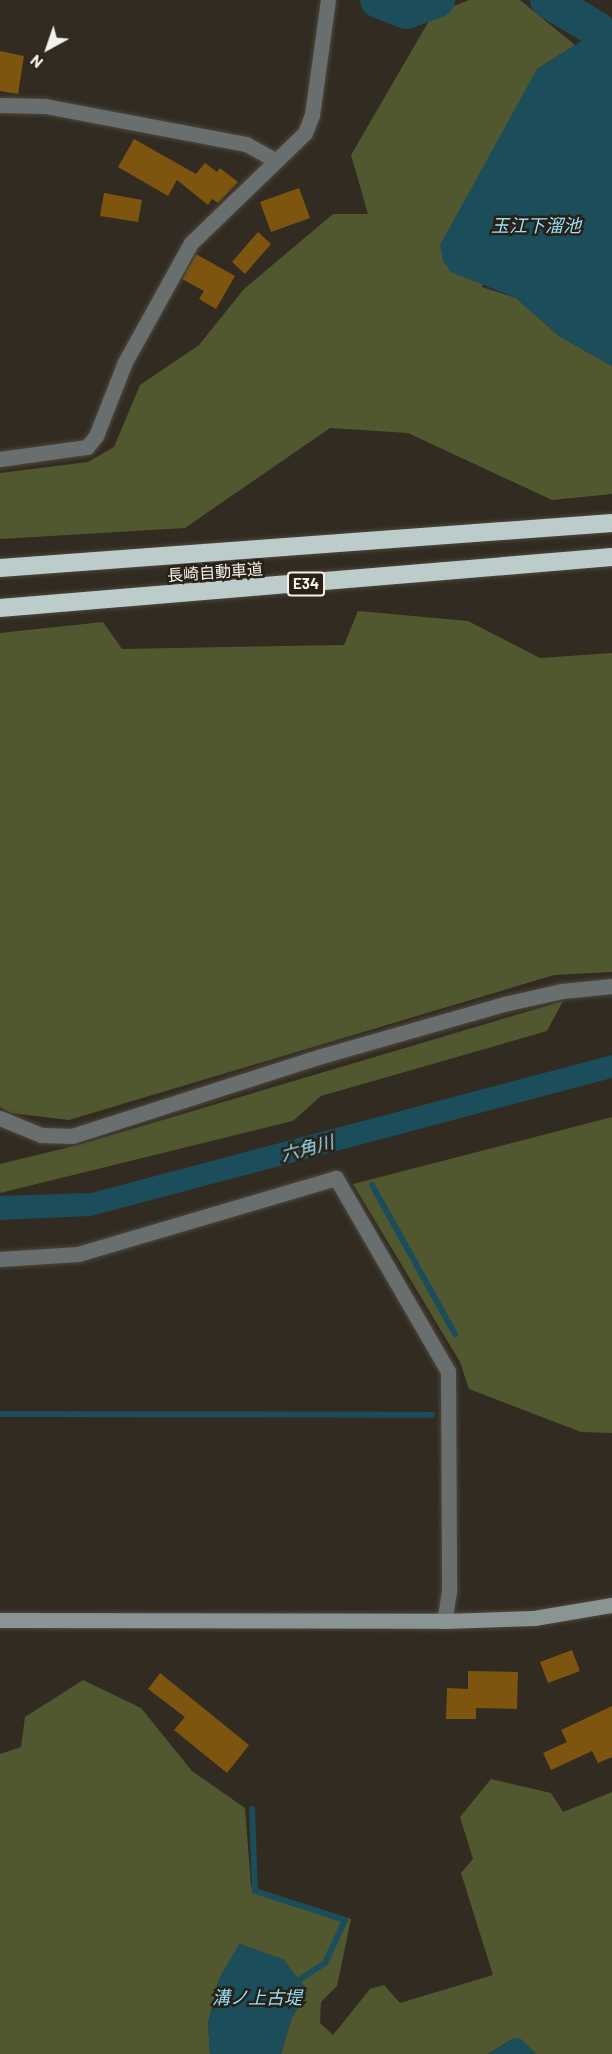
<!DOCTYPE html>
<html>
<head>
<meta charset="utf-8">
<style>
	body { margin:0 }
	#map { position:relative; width:612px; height:2054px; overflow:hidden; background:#322b21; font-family:Barlow,"Noto Sans JP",sans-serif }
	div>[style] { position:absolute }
	.green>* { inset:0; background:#51582f }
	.water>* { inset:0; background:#1b4d5b }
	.stream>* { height:6px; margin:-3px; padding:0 3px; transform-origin:3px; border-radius:3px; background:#1b4d5b }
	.river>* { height:36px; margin:-18px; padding:0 18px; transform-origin:18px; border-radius:18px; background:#1b4d5b }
	.building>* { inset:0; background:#7e550f }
	.roads { filter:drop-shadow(0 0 2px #4d473d) drop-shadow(0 0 2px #4d473d) }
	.street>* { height:15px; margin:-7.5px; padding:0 7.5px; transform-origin:7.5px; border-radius:7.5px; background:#686f6e }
	.secondary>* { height:15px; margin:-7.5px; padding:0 7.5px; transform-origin:7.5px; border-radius:7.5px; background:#8a9593 }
	.highway>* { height:18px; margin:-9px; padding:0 9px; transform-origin:9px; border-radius:9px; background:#bbccca }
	span { translate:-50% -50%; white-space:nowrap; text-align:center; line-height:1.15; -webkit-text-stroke:5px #282118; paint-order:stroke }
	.shield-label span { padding:2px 4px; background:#282118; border:2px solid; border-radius:4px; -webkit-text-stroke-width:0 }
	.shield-label { font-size:15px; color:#f4f0ea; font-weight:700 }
	.street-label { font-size:16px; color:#f4f0ea }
	.water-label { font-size:18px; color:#9adff5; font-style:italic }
	.north { position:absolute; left:18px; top:18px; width:60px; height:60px; -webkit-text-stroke:4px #282118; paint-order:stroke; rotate:220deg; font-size:16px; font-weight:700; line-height:24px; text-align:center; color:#f4f0ea }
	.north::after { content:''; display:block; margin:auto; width:21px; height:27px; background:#f4f0ea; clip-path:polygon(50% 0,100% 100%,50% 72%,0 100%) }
</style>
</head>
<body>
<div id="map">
	<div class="green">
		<div style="clip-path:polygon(469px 0,520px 0,575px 45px,537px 69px,482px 287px,516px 298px,559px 336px,612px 366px,612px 494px,552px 500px,408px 433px,330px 428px,185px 528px,0 539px,0 473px,88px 462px,114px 447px,140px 385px,199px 345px,244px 289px,333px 214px,368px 214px,351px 155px,433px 14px)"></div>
		<div style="clip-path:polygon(358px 611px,468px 621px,540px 658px,612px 653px,612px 972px,554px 975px,69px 1120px,11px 1113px,0 1107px,0 633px,103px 622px,122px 649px,344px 645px)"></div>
		<div style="clip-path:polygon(563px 1001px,547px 1031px,321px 1096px,293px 1121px,0 1193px,0 1164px,78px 1145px)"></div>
		<div style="clip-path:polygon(612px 1117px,612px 1433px,581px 1432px,469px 1389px,460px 1362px,353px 1184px)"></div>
		<div style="clip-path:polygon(83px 1680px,141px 1708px,192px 1771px,245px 1808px,251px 1887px,351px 1919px,337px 1986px,321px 2002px,320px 2023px,333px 2035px,370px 1989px,384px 1985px,400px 2003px,493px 1975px,461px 1873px,473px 1859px,460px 1817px,491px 1779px,551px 1793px,563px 1812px,612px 1792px,612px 2054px,536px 2054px,521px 2040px,514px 2038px,488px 2054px,281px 2054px,291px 2020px,307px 1990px,283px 1960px,240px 1944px,219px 1979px,208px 2023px,210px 2054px,0 2054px,0 1754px,21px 1747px,25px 1717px)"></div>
	</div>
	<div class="water">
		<div style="clip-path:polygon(612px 22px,612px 366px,559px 336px,516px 298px,451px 272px,443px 261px,440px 245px,537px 69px)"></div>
		<div style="clip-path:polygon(612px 1055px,612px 1078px,91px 1216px,0 1220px,0 1196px,91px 1193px)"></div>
		<div style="clip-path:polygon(239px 1944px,283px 1959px,307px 1991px,291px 2020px,281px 2054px,210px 2054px,208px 2023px,219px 1979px)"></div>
		<div style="clip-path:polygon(514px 2038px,521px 2039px,536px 2054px,488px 2054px)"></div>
	</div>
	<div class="stream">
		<div style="left:372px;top:1185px;width:171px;rotate:60.9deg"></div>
		<div style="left:0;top:1414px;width:432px;rotate:0.1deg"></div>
		<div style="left:252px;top:1809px;width:82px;rotate:87.9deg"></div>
		<div style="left:255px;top:1891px;width:95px;rotate:17.9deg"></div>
		<div style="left:345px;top:1920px;width:47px;rotate:114.9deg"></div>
		<div style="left:325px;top:1963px;width:31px;rotate:147deg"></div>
	</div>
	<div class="river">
		<div style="left:378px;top:0;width:30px;rotate:21deg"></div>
		<div style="left:406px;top:11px;width:33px;rotate:-20deg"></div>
		<div style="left:548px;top:0;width:58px;rotate:31deg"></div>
	</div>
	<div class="building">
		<div style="clip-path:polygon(0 51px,24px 56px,18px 94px,0 91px)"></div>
		<div style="clip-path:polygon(134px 139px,196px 174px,205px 163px,217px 172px,220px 168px,238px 182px,218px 203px,212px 199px,208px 205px,177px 180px,168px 196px,118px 167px)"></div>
		<div style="clip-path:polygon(299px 188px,310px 218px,271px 232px,260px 202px)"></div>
		<div style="clip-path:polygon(104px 193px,142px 200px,138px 222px,100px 216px)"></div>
		<div style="clip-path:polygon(258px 232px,271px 244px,245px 274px,232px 262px)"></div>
		<div style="clip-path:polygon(196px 254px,235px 276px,216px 309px,199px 299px,204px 291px,182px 279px)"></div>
		<div style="clip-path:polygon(572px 1650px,580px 1671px,548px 1683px,540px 1662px)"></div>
		<div style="clip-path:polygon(468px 1671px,518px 1672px,517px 1709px,476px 1708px,476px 1719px,446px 1719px,447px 1688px,468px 1689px)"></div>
		<div style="clip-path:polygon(160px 1673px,249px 1745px,227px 1773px,174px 1730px,185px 1717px,148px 1689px)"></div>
		<div style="clip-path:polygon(612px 1706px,612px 1757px,598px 1763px,592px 1751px,551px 1770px,543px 1753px,567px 1742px,561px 1730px)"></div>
	</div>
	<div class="roads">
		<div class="street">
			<div style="left:0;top:105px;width:45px;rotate:1.3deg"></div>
			<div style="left:45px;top:106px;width:205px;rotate:10.7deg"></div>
			<div style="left:246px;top:144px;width:31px;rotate:29deg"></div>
			<div style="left:0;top:459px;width:88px;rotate:-7.9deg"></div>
			<div style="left:87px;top:447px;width:14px;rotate:-51deg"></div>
			<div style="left:96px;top:436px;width:79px;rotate:-68.6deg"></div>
			<div style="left:125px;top:362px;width:136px;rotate:-61deg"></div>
			<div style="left:191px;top:243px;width:158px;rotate:-44deg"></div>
			<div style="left:305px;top:133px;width:19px;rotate:-69deg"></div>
			<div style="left:312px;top:115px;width:116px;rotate:-82.1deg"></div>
			<div style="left:0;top:1118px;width:44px;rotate:22.5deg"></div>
			<div style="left:41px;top:1135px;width:31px;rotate:2deg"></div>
			<div style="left:72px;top:1136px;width:258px;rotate:-17.8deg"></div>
			<div style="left:318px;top:1057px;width:193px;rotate:-15.9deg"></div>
			<div style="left:504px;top:1004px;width:59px;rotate:-12.6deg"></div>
			<div style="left:562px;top:991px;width:50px;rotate:-5.7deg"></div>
			<div style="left:0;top:1259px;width:78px;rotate:-3.7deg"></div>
			<div style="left:78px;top:1254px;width:269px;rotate:-16.4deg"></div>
			<div style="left:336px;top:1178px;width:223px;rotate:59.9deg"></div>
			<div style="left:448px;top:1371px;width:220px;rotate:89.7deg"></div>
			<div style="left:449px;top:1591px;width:30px;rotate:99deg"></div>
		</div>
		<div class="secondary">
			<div style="left:0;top:1620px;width:444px;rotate:0.1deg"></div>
			<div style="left:444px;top:1621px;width:90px;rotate:-1.9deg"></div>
			<div style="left:534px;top:1618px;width:79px;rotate:-9.5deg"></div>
		</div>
		<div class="highway">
			<div style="left:0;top:568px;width:614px;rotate:-4.21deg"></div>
			<div style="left:0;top:608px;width:614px;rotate:-4.76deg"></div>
		</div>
	</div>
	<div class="shield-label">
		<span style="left:306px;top:584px">E34</span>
	</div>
	<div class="street-label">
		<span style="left:215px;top:572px;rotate:-4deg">長崎自動車道</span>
	</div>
	<div class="water-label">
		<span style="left:536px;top:225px">玉江下溜池</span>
		<span style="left:307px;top:1148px;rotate:-15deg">六角川</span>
		<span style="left:257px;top:1997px">溝ノ上古堤</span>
	</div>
	<div class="north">N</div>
</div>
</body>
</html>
